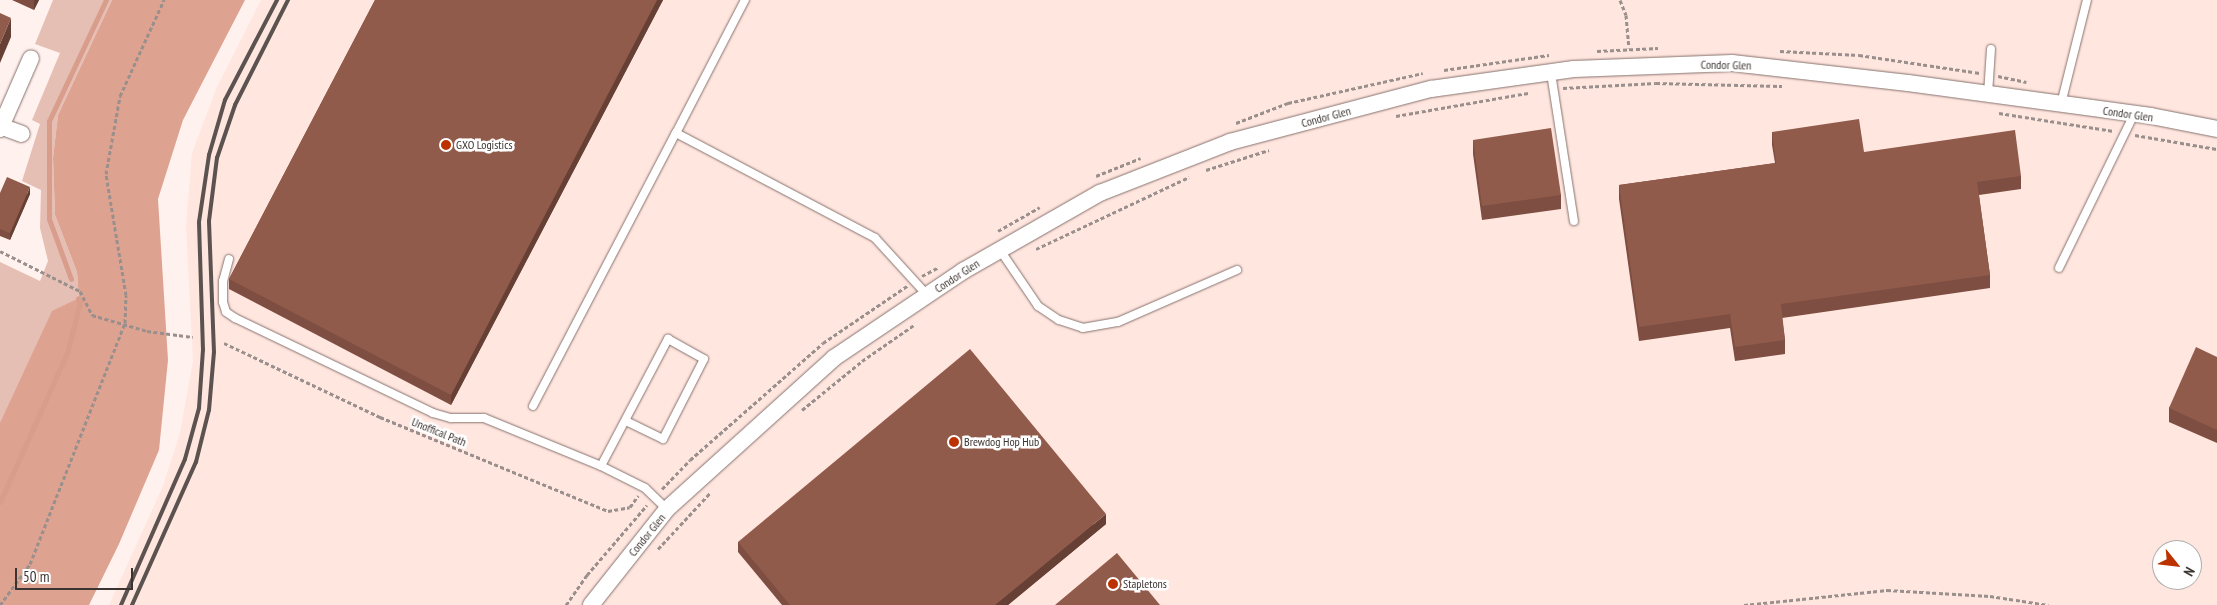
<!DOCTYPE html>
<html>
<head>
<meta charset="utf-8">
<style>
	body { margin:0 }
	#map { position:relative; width:2217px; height:605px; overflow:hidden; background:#fff1ee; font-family:"PT Sans Narrow",sans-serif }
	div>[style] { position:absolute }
	.built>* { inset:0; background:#ffe6df }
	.green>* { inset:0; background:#e6bfb4 }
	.forest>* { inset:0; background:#dea291 }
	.stream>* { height:5px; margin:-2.5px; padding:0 2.5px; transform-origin:2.5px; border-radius:2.5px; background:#d99d8c }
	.path>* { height:3px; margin-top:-1.5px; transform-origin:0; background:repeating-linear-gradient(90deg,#998f8c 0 4px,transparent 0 6.5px) }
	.roads { filter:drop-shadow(0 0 1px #86726d) drop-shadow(0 0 1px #86726d) }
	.service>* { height:8px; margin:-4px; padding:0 4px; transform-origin:4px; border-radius:4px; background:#fff }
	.minor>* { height:16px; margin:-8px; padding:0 8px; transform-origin:8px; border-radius:8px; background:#fff }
	.rail>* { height:4px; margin:-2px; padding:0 2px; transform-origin:2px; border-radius:2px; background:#5c5350 }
	.wall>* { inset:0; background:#7d4e41 }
	.shaded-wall>* { inset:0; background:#664035 }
	.building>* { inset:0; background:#915b4c }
	.dots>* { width:14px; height:14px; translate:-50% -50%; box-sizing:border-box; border:2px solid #fff; border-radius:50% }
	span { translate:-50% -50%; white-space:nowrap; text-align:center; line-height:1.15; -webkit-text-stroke:5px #fff; paint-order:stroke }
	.street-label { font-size:12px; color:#3c3431 }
	.poi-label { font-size:12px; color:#3c3431 }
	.left { translate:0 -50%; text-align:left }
	.north { position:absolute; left:2152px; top:540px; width:50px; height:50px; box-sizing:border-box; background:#fff; border:1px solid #b1aead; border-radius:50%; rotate:119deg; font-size:14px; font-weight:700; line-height:20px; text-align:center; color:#3c3431 }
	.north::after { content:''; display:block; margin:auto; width:18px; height:22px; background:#bb3200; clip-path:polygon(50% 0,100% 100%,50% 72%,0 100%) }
	.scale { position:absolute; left:15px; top:568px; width:118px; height:22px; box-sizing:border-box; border:2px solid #3c3431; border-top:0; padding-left:6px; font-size:15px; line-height:18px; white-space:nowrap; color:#3c3431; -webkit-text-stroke:4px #fff; paint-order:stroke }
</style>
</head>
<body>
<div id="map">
	<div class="built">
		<div style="clip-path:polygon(evenodd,261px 0,2217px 0,2217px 605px,109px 605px,163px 486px,180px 433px,193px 361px,186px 226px,192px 153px,217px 87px,261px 0,2162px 550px,2192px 550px,2192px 580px,2162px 580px,2162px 550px)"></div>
	</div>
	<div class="green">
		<div style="clip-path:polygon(53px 0,112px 0,58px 115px,53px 158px,55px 215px,77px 272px,79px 298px,0 501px,0 262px,40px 281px,48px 261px,40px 228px,41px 190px,22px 181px,40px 124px,32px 120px,60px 53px,35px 44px)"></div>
	</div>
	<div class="forest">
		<div style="clip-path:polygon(112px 0,245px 0,183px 120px,158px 199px,168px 360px,159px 450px,119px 544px,89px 605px,0 605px,0 423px,52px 311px,79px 298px,77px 272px,55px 215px,53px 158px,58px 115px)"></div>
	</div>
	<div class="stream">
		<div style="left:71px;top:279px;width:64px;rotate:-110.1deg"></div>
		<div style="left:49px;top:219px;width:98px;rotate:-90deg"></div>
		<div style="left:49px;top:121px;width:134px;rotate:-64.8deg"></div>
		<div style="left:0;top:502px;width:163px;rotate:-65.8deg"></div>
		<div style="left:67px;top:353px;width:52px;rotate:-75.4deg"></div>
		<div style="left:80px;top:303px;width:5px;rotate:-112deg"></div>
	</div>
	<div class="path">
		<div style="left:1620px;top:0;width:16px;rotate:68deg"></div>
		<div style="left:1626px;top:15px;width:33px;rotate:85deg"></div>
		<div style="left:1597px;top:51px;width:61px;rotate:-2.8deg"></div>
		<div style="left:1780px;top:51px;width:79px;rotate:2.9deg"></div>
		<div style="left:1859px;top:55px;width:122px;rotate:8.5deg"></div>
		<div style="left:1444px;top:70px;width:106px;rotate:-8.1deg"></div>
		<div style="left:1998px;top:76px;width:29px;rotate:12deg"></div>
		<div style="left:1563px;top:88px;width:93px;rotate:-3.1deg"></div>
		<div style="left:1656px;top:83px;width:126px;rotate:1.4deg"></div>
		<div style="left:1999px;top:113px;width:116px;rotate:8.9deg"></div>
		<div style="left:1396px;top:116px;width:134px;rotate:-9.9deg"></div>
		<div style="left:1236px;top:123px;width:56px;rotate:-21deg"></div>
		<div style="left:1288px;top:103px;width:138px;rotate:-12.5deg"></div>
		<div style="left:2135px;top:135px;width:83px;rotate:9.7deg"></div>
		<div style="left:1206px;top:170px;width:66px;rotate:-17.6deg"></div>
		<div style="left:1096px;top:176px;width:48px;rotate:-21.8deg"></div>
		<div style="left:998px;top:231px;width:48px;rotate:-29.7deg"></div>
		<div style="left:1036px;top:249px;width:169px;rotate:-25.2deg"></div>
		<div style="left:0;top:251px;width:89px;rotate:26.6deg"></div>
		<div style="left:80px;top:291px;width:27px;rotate:63deg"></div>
		<div style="left:92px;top:315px;width:57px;rotate:16.2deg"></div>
		<div style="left:147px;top:331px;width:46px;rotate:7.4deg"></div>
		<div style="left:922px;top:276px;width:19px;rotate:-28deg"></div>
		<div style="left:224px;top:343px;width:173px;rotate:25.4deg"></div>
		<div style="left:380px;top:417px;width:247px;rotate:22.4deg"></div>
		<div style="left:608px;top:511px;width:22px;rotate:-10deg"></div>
		<div style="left:630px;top:507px;width:14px;rotate:-54deg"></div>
		<div style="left:802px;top:410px;width:77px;rotate:-39.2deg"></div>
		<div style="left:862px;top:361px;width:63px;rotate:-34.7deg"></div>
		<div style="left:662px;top:489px;width:40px;rotate:-46deg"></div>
		<div style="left:690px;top:460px;width:177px;rotate:-41.3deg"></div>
		<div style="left:823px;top:343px;width:102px;rotate:-34.2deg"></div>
		<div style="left:658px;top:549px;width:76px;rotate:-47.1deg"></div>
		<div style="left:0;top:605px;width:51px;rotate:-53.8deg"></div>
		<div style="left:30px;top:564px;width:259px;rotate:-68.5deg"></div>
		<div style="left:125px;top:323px;width:28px;rotate:-88deg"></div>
		<div style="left:126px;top:295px;width:123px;rotate:-99.4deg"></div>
		<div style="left:106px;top:174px;width:79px;rotate:-79.8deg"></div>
		<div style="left:120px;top:96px;width:106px;rotate:-65.4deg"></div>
		<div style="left:566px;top:605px;width:37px;rotate:-55deg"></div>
		<div style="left:587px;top:575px;width:92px;rotate:-49.4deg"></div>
		<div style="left:1744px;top:605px;width:144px;rotate:-6deg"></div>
		<div style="left:1887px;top:590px;width:103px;rotate:3.3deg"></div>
		<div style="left:1990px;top:596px;width:59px;rotate:8.8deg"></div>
	</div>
	<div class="roads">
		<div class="service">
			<div style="left:1551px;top:73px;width:150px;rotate:81.2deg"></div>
			<div style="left:1988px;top:94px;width:45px;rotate:-86.2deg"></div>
			<div style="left:2061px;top:104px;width:107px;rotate:-76deg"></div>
			<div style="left:676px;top:133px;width:150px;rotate:-62.6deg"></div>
			<div style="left:1000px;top:250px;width:68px;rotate:55.8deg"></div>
			<div style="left:1038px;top:306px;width:25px;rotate:34deg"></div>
			<div style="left:1059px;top:320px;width:25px;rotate:18deg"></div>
			<div style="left:1083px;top:328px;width:36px;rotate:-10deg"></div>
			<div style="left:1118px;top:322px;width:130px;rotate:-23.6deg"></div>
			<div style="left:229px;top:259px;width:23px;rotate:105deg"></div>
			<div style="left:223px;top:281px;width:21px;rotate:90deg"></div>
			<div style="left:223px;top:302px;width:10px;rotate:73deg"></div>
			<div style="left:226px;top:312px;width:11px;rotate:34deg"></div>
			<div style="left:235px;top:318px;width:220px;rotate:25.6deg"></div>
			<div style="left:433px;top:413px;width:19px;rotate:16deg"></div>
			<div style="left:451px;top:418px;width:33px"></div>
			<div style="left:484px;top:418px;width:126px;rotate:22.3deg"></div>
			<div style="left:601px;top:466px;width:49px;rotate:26.6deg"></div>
			<div style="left:645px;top:488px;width:30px;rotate:44deg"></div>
			<div style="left:2059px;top:268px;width:171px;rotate:-64deg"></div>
			<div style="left:533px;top:406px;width:308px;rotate:-62.4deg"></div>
			<div style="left:676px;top:133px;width:225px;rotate:27.8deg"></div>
			<div style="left:875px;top:238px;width:77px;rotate:47.6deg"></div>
			<div style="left:601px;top:466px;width:144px;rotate:-62.2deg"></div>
			<div style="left:668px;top:339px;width:41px;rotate:29.1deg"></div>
			<div style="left:704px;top:359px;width:90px;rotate:117.1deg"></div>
			<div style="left:663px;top:439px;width:41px;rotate:-154.1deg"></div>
		</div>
		<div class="minor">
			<div style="left:0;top:126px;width:23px;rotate:20deg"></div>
			<div style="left:0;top:129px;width:77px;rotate:-66.4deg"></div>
			<div style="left:591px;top:605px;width:122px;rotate:-51.6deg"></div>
			<div style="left:667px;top:509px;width:225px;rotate:-42.1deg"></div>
			<div style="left:834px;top:358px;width:156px;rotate:-34deg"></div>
			<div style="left:963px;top:271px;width:158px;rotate:-29.7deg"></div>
			<div style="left:1100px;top:193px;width:140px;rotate:-21.4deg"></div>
			<div style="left:1230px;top:142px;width:208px;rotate:-14.8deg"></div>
			<div style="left:1431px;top:89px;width:144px;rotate:-8deg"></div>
			<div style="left:1574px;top:69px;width:158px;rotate:-2.2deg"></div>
			<div style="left:1732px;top:63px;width:177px;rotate:6.5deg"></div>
			<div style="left:1908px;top:83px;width:245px;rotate:7.7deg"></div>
			<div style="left:2151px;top:116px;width:67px;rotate:11.1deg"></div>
		</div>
	</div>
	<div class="rail">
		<div style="left:121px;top:605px;width:159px;rotate:-66.3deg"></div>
		<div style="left:185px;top:459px;width:53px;rotate:-74.6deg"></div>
		<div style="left:199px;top:408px;width:58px;rotate:-86.1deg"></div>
		<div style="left:203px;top:350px;width:128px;rotate:-91.8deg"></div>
		<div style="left:199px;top:222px;width:68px;rotate:-81.5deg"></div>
		<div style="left:209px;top:155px;width:57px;rotate:-73.8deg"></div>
		<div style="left:225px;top:100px;width:113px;rotate:-62.5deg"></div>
		<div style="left:132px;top:605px;width:157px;rotate:-65.9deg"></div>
		<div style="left:196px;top:462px;width:54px;rotate:-76deg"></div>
		<div style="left:209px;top:410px;width:58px;rotate:-85.1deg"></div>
		<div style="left:214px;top:352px;width:131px;rotate:-92.2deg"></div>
		<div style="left:209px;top:221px;width:64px;rotate:-82.8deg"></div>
		<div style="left:217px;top:158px;width:56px;rotate:-71.2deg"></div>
		<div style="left:235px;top:105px;width:118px;rotate:-63.2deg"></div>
	</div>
	<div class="wall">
		<div style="clip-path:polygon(12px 0,39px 0,34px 10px)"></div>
		<div style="clip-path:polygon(375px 0,663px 0,451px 405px,229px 289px,229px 279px)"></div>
		<div style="clip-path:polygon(1772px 132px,1864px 152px,2021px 176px,2021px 189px,1979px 195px,1990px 275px,1990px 288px,1782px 318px,1785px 340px,1785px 354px,1735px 361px,1730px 328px,1639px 341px,1619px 199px,1619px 185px,1775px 163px,1772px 145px)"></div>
		<div style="clip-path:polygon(1473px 140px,1561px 195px,1561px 209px,1482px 220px,1473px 154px)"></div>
		<div style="clip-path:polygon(0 193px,30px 194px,10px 240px,0 236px)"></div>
		<div style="clip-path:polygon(2217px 357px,2217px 443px,2169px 422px,2169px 408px)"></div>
		<div style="clip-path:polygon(1106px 524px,1008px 605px,782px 605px,738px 552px,738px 542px)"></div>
	</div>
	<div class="shaded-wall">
		<div style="clip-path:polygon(34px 0,39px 0,34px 10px)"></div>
		<div style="clip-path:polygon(657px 0,663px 0,451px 405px,451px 395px)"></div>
		<div style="clip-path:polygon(11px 18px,11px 37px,0 63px,0 44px)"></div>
		<div style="clip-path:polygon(30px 187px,30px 194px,10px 240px,10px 233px)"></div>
		<div style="clip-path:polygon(1106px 514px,1106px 524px,1008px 605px,995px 605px)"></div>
	</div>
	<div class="building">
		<div style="clip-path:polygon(375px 0,657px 0,451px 395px,229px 279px)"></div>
		<div style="clip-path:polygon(0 13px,11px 18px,0 44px)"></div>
		<div style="clip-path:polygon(1859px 119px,1864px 152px,2015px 130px,2021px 176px,1977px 182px,1990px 275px,1781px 304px,1785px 340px,1735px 347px,1730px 314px,1639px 327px,1619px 185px,1776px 163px,1772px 132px)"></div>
		<div style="clip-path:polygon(1551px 128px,1561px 195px,1482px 206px,1473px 140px)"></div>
		<div style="clip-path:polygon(7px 177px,30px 187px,10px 233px,0 229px,0 193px)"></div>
		<div style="clip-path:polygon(2196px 347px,2217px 357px,2217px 430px,2169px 408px)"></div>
		<div style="clip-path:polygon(970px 349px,1106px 514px,995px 605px,790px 605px,738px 542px)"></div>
		<div style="clip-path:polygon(1117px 553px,1160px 605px,1055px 605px)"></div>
	</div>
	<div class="dots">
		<div style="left:446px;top:145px;background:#bb3200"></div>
		<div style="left:954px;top:442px;background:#bb3200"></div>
		<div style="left:1113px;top:584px;background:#bb3200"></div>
	</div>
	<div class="street-label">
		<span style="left:1726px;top:65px;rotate:1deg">Condor Glen</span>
		<span style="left:2128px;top:114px;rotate:8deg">Condor Glen</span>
		<span style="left:1326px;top:117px;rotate:-15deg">Condor Glen</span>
		<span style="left:957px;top:276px;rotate:-33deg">Condor Glen</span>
		<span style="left:439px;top:432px;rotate:22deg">Unoffical Path</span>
		<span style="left:647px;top:535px;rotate:-51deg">Condor Glen</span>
	</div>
	<div class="poi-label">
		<span class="left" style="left:456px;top:145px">GXO Logistics</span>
		<span class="left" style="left:964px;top:442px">Brewdog Hop Hub</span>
		<span class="left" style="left:1123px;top:584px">Stapletons</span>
	</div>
	<div class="north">N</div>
	<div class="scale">50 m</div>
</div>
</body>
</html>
